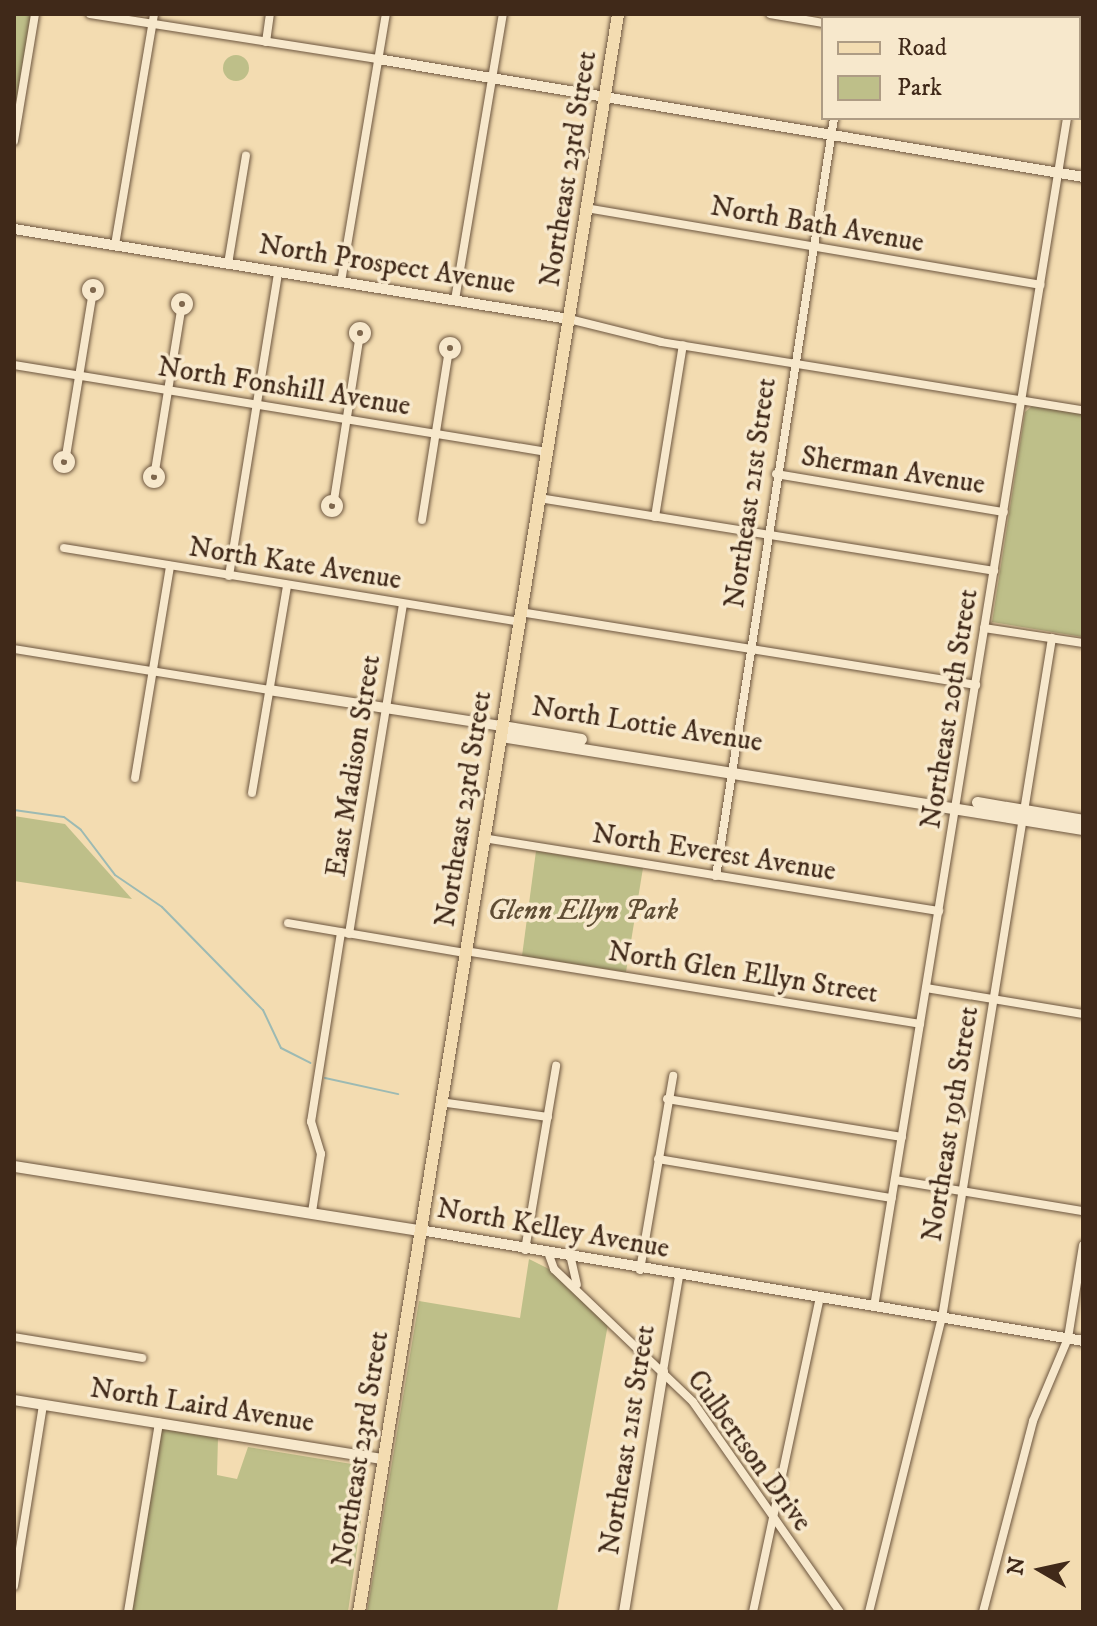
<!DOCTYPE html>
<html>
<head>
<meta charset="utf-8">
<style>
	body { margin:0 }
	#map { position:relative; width:1097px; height:1626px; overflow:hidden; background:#f3dcb1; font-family:"IM FELL DW Pica",serif }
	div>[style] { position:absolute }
	.green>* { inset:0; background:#bebf89 }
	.round { border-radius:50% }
	.stream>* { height:2px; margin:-1px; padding:0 1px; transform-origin:1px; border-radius:1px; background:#9dbab3 }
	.roads { filter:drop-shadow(0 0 2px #6d563f) drop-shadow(0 0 2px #6d563f) }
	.minor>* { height:8px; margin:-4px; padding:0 4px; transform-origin:4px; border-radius:4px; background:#f7e8cc }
	.minor>.ring { margin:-4px; padding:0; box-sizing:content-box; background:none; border:8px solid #f7e8cc; border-radius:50% }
	.tertiary>* { height:10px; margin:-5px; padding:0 5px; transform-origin:5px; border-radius:5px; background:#f7e8cc }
	.secondary>* { height:11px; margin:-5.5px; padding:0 5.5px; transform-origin:5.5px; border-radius:5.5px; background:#f7e8cc }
	.primary>* { height:12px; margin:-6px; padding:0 6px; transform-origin:6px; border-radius:6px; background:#f3dcb1 }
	span { translate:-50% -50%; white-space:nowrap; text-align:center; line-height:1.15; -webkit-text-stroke:7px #f7e8cc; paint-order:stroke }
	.street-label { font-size:28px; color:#402919 }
	.park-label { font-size:28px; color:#604e35; font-style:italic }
	.frame { position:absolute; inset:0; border:16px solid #402919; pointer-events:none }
	.legend { position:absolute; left:821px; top:16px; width:260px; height:104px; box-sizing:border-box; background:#f7e8cc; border:2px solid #ae9c84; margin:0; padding:10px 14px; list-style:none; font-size:24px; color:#402919 }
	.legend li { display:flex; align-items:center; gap:16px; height:40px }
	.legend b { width:40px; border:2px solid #ae9c84 }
	.north { position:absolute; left:1001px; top:1530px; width:80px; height:80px; -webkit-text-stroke:6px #f7e8cc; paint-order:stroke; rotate:279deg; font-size:22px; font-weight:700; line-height:32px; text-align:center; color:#402919 }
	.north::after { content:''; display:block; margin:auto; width:28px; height:36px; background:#402919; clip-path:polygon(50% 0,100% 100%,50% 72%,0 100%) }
</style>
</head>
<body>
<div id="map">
	<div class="green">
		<div style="clip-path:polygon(14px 14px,31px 15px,14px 114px)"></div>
		<div class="round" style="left:223px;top:55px;width:26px;height:26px"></div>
		<div style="clip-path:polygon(1032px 406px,1083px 414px,1083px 637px,992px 622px,1025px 412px)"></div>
		<div style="clip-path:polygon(14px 816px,65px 824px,132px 899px,14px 881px)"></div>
		<div style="clip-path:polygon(536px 851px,643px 868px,626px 972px,522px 956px)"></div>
		<div style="clip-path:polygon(529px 1259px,553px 1271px,608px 1324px,557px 1612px,367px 1612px,419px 1301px,520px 1318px)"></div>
		<div style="clip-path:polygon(162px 1429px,218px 1438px,217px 1475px,237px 1479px,248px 1447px,358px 1465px,367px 1478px,348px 1612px,130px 1612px)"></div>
	</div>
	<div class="stream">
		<div style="left:14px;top:810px;width:50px;rotate:8deg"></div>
		<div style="left:64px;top:817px;width:21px;rotate:37deg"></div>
		<div style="left:81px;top:830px;width:56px;rotate:52.9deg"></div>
		<div style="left:115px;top:875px;width:57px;rotate:34.2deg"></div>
		<div style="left:162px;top:907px;width:144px;rotate:45.6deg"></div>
		<div style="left:263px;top:1010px;width:42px;rotate:64.7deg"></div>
		<div style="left:281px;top:1048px;width:33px;rotate:27deg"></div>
		<div style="left:325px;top:1078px;width:75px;rotate:12.4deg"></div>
	</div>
	<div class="roads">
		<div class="minor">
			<div style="left:90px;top:14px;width:291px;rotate:8.9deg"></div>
			<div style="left:770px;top:14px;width:54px;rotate:9.6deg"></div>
			<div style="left:850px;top:18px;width:4px;rotate:-76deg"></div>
			<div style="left:266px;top:42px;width:28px;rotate:-82deg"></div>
			<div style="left:1079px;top:46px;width:24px;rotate:-81deg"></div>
			<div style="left:14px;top:141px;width:129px;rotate:-80.6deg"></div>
			<div style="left:586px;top:208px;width:461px;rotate:9.6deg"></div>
			<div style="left:115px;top:245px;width:234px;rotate:-80.4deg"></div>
			<div style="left:228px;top:264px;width:110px;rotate:-80.6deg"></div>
			<div style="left:341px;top:282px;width:272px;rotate:-80.5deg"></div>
			<div class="ring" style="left:86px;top:283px;width:6px;height:6px"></div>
			<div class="ring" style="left:175px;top:297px;width:6px;height:6px"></div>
			<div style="left:455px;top:300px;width:290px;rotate:-80.5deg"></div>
			<div style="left:569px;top:319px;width:95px;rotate:14deg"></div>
			<div style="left:661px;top:342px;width:427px;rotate:9.2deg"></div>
			<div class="ring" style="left:353px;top:326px;width:6px;height:6px"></div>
			<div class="ring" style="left:443px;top:341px;width:6px;height:6px"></div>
			<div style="left:14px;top:365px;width:540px;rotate:9.27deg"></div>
			<div class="ring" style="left:57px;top:455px;width:6px;height:6px"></div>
			<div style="left:66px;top:456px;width:161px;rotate:-80.7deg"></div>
			<div class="ring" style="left:147px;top:470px;width:6px;height:6px"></div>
			<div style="left:155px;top:471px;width:162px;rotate:-80.8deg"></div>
			<div style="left:776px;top:474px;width:231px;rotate:9.5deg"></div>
			<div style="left:539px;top:498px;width:461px;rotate:9.1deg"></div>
			<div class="ring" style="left:325px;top:499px;width:6px;height:6px"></div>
			<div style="left:334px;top:500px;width:162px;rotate:-81.1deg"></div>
			<div style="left:655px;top:517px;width:174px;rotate:-80.8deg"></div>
			<div style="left:422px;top:520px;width:167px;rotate:-81deg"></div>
			<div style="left:64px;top:548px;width:461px;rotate:9.2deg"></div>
			<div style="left:229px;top:576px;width:308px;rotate:-80.8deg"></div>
			<div style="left:520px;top:612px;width:462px;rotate:9.1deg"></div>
			<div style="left:984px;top:628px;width:100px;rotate:8.6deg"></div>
			<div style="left:14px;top:649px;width:258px;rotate:9.1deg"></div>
			<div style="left:135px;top:778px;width:215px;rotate:-80.6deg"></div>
			<div style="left:252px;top:793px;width:211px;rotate:-80.4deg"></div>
			<div style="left:483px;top:838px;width:462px;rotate:9.1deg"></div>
			<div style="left:716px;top:876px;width:767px;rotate:-81.15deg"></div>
			<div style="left:288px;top:923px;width:180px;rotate:9.6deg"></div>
			<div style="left:349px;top:934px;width:334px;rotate:-80.7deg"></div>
			<div style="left:465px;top:951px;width:461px;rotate:9.1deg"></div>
			<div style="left:926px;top:988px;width:159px;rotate:9.4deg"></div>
			<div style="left:667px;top:1099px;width:238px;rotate:9.2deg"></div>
			<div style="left:440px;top:1102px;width:109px;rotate:7.9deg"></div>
			<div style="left:658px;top:1159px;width:237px;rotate:9.5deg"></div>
			<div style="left:895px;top:1180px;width:191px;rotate:9.4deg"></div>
			<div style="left:312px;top:1212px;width:59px;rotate:-81.2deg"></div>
			<div style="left:321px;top:1154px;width:34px;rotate:-107deg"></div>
			<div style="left:311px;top:1122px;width:192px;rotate:-81deg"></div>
			<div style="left:525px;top:1250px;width:187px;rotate:-80.4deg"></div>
			<div style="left:549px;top:1255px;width:15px;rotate:70deg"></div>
			<div style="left:554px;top:1269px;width:192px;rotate:43.7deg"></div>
			<div style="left:693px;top:1402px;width:256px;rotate:55deg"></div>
			<div style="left:571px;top:1259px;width:26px;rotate:77deg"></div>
			<div style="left:640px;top:1270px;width:197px;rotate:-80.3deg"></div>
			<div style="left:874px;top:1307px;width:1205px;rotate:-80.78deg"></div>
			<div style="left:14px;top:1337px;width:130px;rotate:9.3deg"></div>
			<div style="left:663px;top:1371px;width:96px;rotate:-80.4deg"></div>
			<div style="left:14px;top:1586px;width:183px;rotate:-80.9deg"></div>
			<div style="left:128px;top:1612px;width:192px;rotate:-80.7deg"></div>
			<div style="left:753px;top:1612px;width:321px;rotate:-78deg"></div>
			<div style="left:869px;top:1612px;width:303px;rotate:-76.1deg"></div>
			<div style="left:942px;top:1318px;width:689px;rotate:-80.81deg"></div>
			<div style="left:983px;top:1612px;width:197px;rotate:-75.3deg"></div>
			<div style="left:1033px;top:1421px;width:90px;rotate:-67.1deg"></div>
			<div style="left:1068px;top:1338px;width:94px;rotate:-80.8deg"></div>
		</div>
		<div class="tertiary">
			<div style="left:378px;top:59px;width:715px;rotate:9.5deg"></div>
			<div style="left:14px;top:229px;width:562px;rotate:9.21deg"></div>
			<div style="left:269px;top:690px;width:236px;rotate:8.8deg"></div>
			<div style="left:420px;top:1230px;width:672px;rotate:9.5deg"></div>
			<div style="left:14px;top:1400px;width:374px;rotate:9.1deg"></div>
			<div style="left:624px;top:1612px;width:244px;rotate:-80.8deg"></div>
		</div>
		<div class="secondary">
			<div style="left:502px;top:726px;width:80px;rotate:9.3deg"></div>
			<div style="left:501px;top:736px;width:589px;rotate:9.08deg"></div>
			<div style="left:977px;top:802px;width:108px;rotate:9.6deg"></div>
			<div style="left:14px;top:1166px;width:411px;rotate:9deg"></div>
		</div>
		<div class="primary">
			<div style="left:359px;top:1612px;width:1619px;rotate:-80.79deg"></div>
		</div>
	</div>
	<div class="street-label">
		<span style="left:569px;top:169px;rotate:-81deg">Northeast 23rd Street</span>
		<span style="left:817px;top:225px;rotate:10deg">North Bath Avenue</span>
		<span style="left:387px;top:265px;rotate:9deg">North Prospect Avenue</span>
		<span style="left:284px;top:387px;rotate:9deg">North Fonshill Avenue</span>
		<span style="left:893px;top:471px;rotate:9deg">Sherman Avenue</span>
		<span style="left:751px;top:493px;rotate:-82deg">Northeast 21st Street</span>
		<span style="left:295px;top:564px;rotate:9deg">North Kate Avenue</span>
		<span style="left:950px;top:709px;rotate:-81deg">Northeast 20th Street</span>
		<span style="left:647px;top:725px;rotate:9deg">North Lottie Avenue</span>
		<span style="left:354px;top:766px;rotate:-81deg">East Madison Street</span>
		<span style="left:464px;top:809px;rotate:-81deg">Northeast 23rd Street</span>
		<span style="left:714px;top:853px;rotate:9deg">North Everest Avenue</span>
		<span style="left:743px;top:973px;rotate:9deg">North Glen Ellyn Street</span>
		<span style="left:951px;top:1124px;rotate:-81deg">Northeast 19th Street</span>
		<span style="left:553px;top:1229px;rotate:10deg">North Kelley Avenue</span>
		<span style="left:202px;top:1406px;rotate:9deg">North Laird Avenue</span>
		<span style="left:628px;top:1440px;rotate:-81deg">Northeast 21st Street</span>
		<span style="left:361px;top:1449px;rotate:-81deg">Northeast 23rd Street</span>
		<span style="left:749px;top:1451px;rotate:54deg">Culbertson Drive</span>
	</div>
	<div class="park-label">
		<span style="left:583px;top:911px">Glenn Ellyn Park</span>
	</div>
	<div class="frame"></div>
	<ul class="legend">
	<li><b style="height:10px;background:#f3dcb1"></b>Road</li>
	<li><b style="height:22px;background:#bebf89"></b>Park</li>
	</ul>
	<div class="north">N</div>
</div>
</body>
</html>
